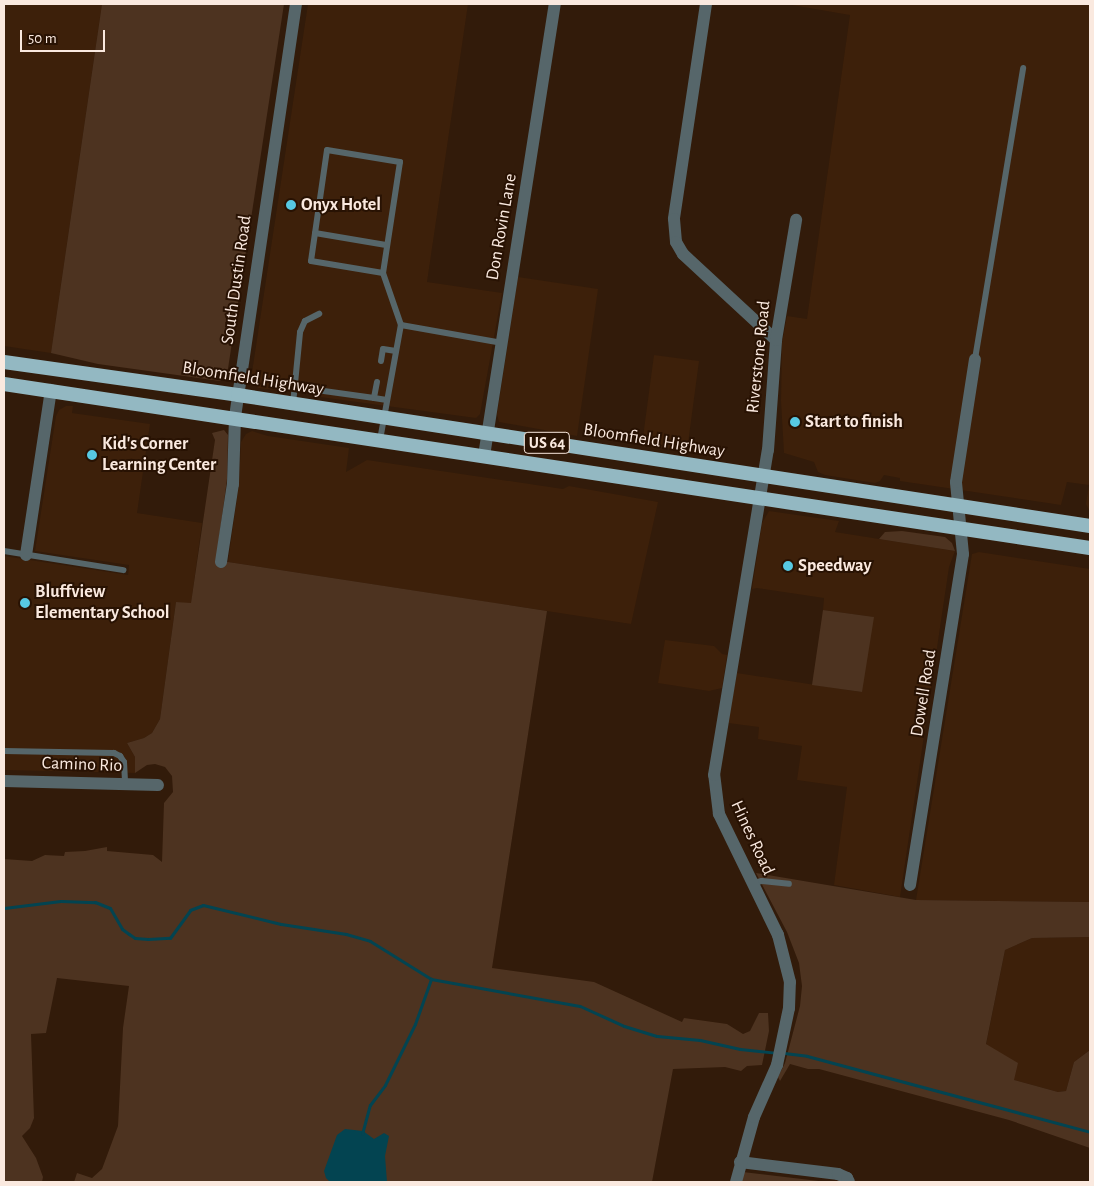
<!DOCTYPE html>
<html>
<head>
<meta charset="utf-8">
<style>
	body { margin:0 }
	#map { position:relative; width:1094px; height:1186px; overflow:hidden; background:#321b0a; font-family:"Alegreya Sans",sans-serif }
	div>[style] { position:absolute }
	.built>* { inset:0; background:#3d200a }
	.green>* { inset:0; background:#4d3320 }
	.water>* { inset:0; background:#034451 }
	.stream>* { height:3px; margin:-1.5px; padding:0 1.5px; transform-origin:1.5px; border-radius:1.5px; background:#034451 }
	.service>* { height:6px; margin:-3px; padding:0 3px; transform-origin:3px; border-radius:3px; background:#56666a }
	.minor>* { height:12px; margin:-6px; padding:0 6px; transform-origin:6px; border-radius:6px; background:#56666a }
	.tertiary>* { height:12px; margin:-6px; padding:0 6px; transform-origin:6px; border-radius:6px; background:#56666a }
	.trunk>* { height:14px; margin:-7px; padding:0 7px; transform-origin:7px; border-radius:7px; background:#93b8c2 }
	.dots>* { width:14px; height:14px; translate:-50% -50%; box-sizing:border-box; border:2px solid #281203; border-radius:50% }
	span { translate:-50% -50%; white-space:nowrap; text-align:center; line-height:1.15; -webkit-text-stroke:4px #281203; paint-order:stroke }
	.shield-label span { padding:1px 4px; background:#281203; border:1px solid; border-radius:4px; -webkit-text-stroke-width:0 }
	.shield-label { font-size:16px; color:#fae9df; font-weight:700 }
	.poi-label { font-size:18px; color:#fae9df; font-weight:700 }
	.left { translate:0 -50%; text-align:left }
	.street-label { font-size:18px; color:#fae9df }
	.frame { position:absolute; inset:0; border:5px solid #fae9df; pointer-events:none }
	.scale { position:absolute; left:20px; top:30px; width:85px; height:22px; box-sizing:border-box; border:2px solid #fae9df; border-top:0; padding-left:6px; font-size:15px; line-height:18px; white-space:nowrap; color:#fae9df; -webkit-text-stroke:4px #281203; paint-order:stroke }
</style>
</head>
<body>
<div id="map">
	<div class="built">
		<div style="clip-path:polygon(4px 4px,102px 4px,51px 353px,4px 346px)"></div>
		<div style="clip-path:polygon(308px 4px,468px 4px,427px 282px,502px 293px,480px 414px,476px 418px,320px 397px,321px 395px,285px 389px,278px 390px,258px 388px,251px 379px)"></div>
		<div style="clip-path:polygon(786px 4px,1090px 4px,1090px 512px,1086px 504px,1089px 485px,1067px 482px,1061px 505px,900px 481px,900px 478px,884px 475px,880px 481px,875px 483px,825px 475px,818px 472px,814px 462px,784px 453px,781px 401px,782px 343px,787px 316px,807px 319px,850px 15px)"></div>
		<div style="clip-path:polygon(518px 277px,598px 289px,577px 436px,499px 422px,497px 414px)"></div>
		<div style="clip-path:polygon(654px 355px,699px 361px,687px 451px,645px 445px,643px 437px)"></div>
		<div style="clip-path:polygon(66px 406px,73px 406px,72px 413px,150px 424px,137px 513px,202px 523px,191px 604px,176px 602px,160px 719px,152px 733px,144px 738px,127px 743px,135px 757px,135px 773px,4px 770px,4px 556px,128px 575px,129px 565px,35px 551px,56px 416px,59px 410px)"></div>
		<div style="clip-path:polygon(252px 431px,268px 436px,349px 448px,346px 472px,367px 460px,563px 489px,569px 486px,658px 502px,631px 624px,228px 562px,239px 484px,241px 442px,246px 434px)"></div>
		<div style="clip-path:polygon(769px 511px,839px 521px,835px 532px,955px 551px,949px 567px,900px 897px,834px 885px,847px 787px,797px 780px,802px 746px,758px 739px,759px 727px,728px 723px,737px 673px,861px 692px,873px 617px,823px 610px,824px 598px,757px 588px,752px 589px,762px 523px)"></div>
		<div style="clip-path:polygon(979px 552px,1090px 569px,1090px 902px,916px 900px,972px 554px)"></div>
		<div style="clip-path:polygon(665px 640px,714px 646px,722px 654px,727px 655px,722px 688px,709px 691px,658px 683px)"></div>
		<div style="clip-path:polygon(1090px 937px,1090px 1050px,1074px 1062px,1066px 1091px,1058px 1092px,1014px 1080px,986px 1045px,1005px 950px,1032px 938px)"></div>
	</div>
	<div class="green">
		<div style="clip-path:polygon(102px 4px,284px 4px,227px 375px,220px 381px,98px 364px,51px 353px)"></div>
		<div style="clip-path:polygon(224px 430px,228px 435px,227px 479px,216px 562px,228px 562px,547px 611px,492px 968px,594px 982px,682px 1022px,684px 1018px,727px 1024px,743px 1034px,750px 1031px,759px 1013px,768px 1013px,769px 1031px,762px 1065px,747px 1066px,741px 1071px,725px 1067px,673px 1069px,652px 1182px,74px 1182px,77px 1173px,92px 1178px,102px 1169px,118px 1126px,123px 1028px,129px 986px,57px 978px,46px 1033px,31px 1034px,34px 1118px,30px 1128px,22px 1136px,36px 1158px,43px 1177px,42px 1182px,4px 1182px,4px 859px,32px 861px,45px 855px,64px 856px,65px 852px,85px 851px,107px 847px,107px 851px,153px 855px,162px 862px,164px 803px,173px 792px,172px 776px,165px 767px,155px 764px,147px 765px,135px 773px,135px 757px,127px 743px,144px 738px,152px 733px,160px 719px,176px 602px,191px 603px,215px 440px,212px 433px)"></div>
		<div style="clip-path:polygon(902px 531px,945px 537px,952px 543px,955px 551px,879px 539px,885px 532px)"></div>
		<div style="clip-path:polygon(823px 610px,874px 617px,862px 692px,812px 685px)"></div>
		<div style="clip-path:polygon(756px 873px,916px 900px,1090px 902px,1090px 937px,1032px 938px,1005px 950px,986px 1044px,1018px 1063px,1014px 1080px,1058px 1092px,1066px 1091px,1074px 1062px,1090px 1050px,1090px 1148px,1009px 1120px,819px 1069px,808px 1069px,790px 1064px,780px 1081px,778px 1077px,785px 1063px,800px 1006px,802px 986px,799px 963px,787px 932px)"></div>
		<div style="clip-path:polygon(743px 1172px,827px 1182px,742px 1182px)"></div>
	</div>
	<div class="water">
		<div style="clip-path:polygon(345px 1129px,363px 1131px,374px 1139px,384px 1133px,389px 1136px,385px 1156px,387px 1182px,330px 1182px,326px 1178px,324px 1171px,337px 1135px)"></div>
	</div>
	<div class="stream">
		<div style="left:4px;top:908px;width:57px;rotate:-7deg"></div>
		<div style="left:61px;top:901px;width:34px;rotate:2deg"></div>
		<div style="left:95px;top:902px;width:16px;rotate:22deg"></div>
		<div style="left:110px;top:908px;width:24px;rotate:60deg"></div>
		<div style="left:122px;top:929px;width:9px;rotate:36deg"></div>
		<div style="left:129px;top:934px;width:7px;rotate:34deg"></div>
		<div style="left:135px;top:938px;width:13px;rotate:4deg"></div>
		<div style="left:148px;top:939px;width:22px;rotate:-3deg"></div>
		<div style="left:170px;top:938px;width:34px;rotate:-54deg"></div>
		<div style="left:190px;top:910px;width:14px;rotate:-21deg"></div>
		<div style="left:203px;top:905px;width:80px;rotate:13.7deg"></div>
		<div style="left:281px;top:924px;width:66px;rotate:8.7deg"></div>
		<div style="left:346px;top:934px;width:25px;rotate:16deg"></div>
		<div style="left:370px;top:941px;width:72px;rotate:31.9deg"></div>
		<div style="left:431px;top:979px;width:151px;rotate:10.3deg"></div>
		<div style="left:580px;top:1006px;width:48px;rotate:24.4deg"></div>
		<div style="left:624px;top:1026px;width:34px;rotate:17deg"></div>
		<div style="left:657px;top:1036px;width:43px;rotate:5.3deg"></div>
		<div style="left:700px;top:1040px;width:41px;rotate:12.7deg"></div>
		<div style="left:740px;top:1049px;width:37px;rotate:6deg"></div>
		<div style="left:784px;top:1053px;width:23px;rotate:7deg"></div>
		<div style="left:807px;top:1056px;width:293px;rotate:15deg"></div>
		<div style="left:362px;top:1134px;width:30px;rotate:-75deg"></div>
		<div style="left:370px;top:1105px;width:25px;rotate:-53deg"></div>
		<div style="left:385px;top:1085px;width:68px;rotate:-63.8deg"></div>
		<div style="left:415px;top:1024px;width:48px;rotate:-70.4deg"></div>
	</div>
	<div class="service">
		<div style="left:315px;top:233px;width:72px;rotate:9.6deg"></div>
		<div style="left:401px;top:325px;width:103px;rotate:10.1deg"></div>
		<div style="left:975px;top:359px;width:295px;rotate:-80.6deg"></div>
		<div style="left:381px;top:361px;width:12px;rotate:-81deg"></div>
		<div style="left:383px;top:349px;width:13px;rotate:9deg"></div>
		<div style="left:377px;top:382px;width:16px;rotate:101deg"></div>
		<div style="left:374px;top:398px;width:13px;rotate:9deg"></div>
		<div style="left:295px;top:387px;width:80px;rotate:7.9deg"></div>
		<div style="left:293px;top:404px;width:72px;rotate:-84.4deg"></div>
		<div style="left:300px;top:332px;width:12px;rotate:-66deg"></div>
		<div style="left:305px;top:321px;width:16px;rotate:-27deg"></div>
		<div style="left:380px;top:440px;width:117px;rotate:-79.7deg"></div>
		<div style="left:401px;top:325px;width:55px;rotate:-109.1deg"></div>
		<div style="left:383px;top:273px;width:73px;rotate:-170.5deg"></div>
		<div style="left:311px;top:261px;width:112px;rotate:-81.8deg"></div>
		<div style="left:327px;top:150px;width:74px;rotate:9.3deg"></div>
		<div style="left:400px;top:162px;width:112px;rotate:98.7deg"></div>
		<div style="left:4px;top:551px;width:121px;rotate:9.1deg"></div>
		<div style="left:4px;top:751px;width:110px;rotate:1deg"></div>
		<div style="left:114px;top:753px;width:7px;rotate:27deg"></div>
		<div style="left:120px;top:756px;width:7px;rotate:56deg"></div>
		<div style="left:124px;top:762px;width:22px;rotate:87deg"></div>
		<div style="left:753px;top:883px;width:9px;rotate:-13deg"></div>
		<div style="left:762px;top:881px;width:27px;rotate:6deg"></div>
	</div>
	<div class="minor">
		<div style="left:706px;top:4px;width:217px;rotate:98.5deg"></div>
		<div style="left:674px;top:219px;width:23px;rotate:85deg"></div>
		<div style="left:676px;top:242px;width:14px;rotate:60deg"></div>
		<div style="left:683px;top:254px;width:127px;rotate:42.8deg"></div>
		<div style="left:484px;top:456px;width:458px;rotate:-81.1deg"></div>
		<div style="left:26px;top:555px;width:167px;rotate:-81.4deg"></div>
		<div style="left:221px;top:562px;width:79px;rotate:-81.3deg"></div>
		<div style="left:233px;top:484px;width:67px;rotate:-88.3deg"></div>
		<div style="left:4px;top:781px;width:154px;rotate:1.5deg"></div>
		<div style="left:910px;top:885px;width:335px;rotate:-80.9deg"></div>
		<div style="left:963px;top:554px;width:72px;rotate:-95.6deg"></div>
		<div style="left:956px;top:482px;width:124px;rotate:-81.2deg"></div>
		<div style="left:740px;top:1162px;width:99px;rotate:7deg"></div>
		<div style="left:838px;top:1174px;width:10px;rotate:24deg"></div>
		<div style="left:847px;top:1178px;width:4px;rotate:63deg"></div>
		<div style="left:736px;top:1182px;width:67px;rotate:-74.5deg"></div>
		<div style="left:754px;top:1117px;width:57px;rotate:-66.1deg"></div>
		<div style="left:777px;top:1065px;width:58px;rotate:-78.1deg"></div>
		<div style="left:789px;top:1008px;width:26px;rotate:-88deg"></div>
		<div style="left:790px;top:982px;width:49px;rotate:-104.3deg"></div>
		<div style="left:778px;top:935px;width:135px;rotate:-116deg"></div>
		<div style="left:719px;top:814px;width:39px;rotate:-97deg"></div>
		<div style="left:714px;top:775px;width:329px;rotate:-80.6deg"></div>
		<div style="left:768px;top:450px;width:110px;rotate:-85.8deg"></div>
		<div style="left:776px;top:340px;width:122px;rotate:-80.5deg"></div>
	</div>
	<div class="tertiary">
		<div style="left:235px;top:417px;width:417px;rotate:-81.6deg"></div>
	</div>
	<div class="trunk">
		<div style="left:4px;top:362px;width:236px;rotate:8deg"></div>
		<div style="left:238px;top:395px;width:862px;rotate:8.74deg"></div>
		<div style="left:4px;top:384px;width:1098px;rotate:8.59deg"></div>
	</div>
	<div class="dots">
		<div style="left:291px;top:205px;background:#57c9e3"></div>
		<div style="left:795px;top:422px;background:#57c9e3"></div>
		<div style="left:92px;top:455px;background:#57c9e3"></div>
		<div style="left:788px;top:566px;background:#57c9e3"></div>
		<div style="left:25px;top:603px;background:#57c9e3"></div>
	</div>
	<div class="shield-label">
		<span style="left:547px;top:443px">US 64</span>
	</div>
	<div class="poi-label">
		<span class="left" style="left:301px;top:205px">Onyx Hotel</span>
		<span class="left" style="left:805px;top:422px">Start to finish</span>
		<span class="left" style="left:102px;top:455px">Kid's Corner<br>Learning Center</span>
		<span class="left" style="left:798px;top:566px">Speedway</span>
		<span class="left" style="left:35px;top:603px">Bluffview<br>Elementary School</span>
	</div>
	<div class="street-label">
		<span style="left:502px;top:227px;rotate:-80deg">Don Rovin Lane</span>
		<span style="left:237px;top:280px;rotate:-82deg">South Dustin Road</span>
		<span style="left:759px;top:357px;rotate:-84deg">Riverstone Road</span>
		<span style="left:253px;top:379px;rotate:9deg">Bloomfield Highway</span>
		<span style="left:654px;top:441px;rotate:9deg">Bloomfield Highway</span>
		<span style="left:924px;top:693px;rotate:-81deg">Dowell Road</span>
		<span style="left:82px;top:765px;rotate:2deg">Camino Rio</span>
		<span style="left:752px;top:838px;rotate:65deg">Hines Road</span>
	</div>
	<div class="frame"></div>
	<div class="scale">50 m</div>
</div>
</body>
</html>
